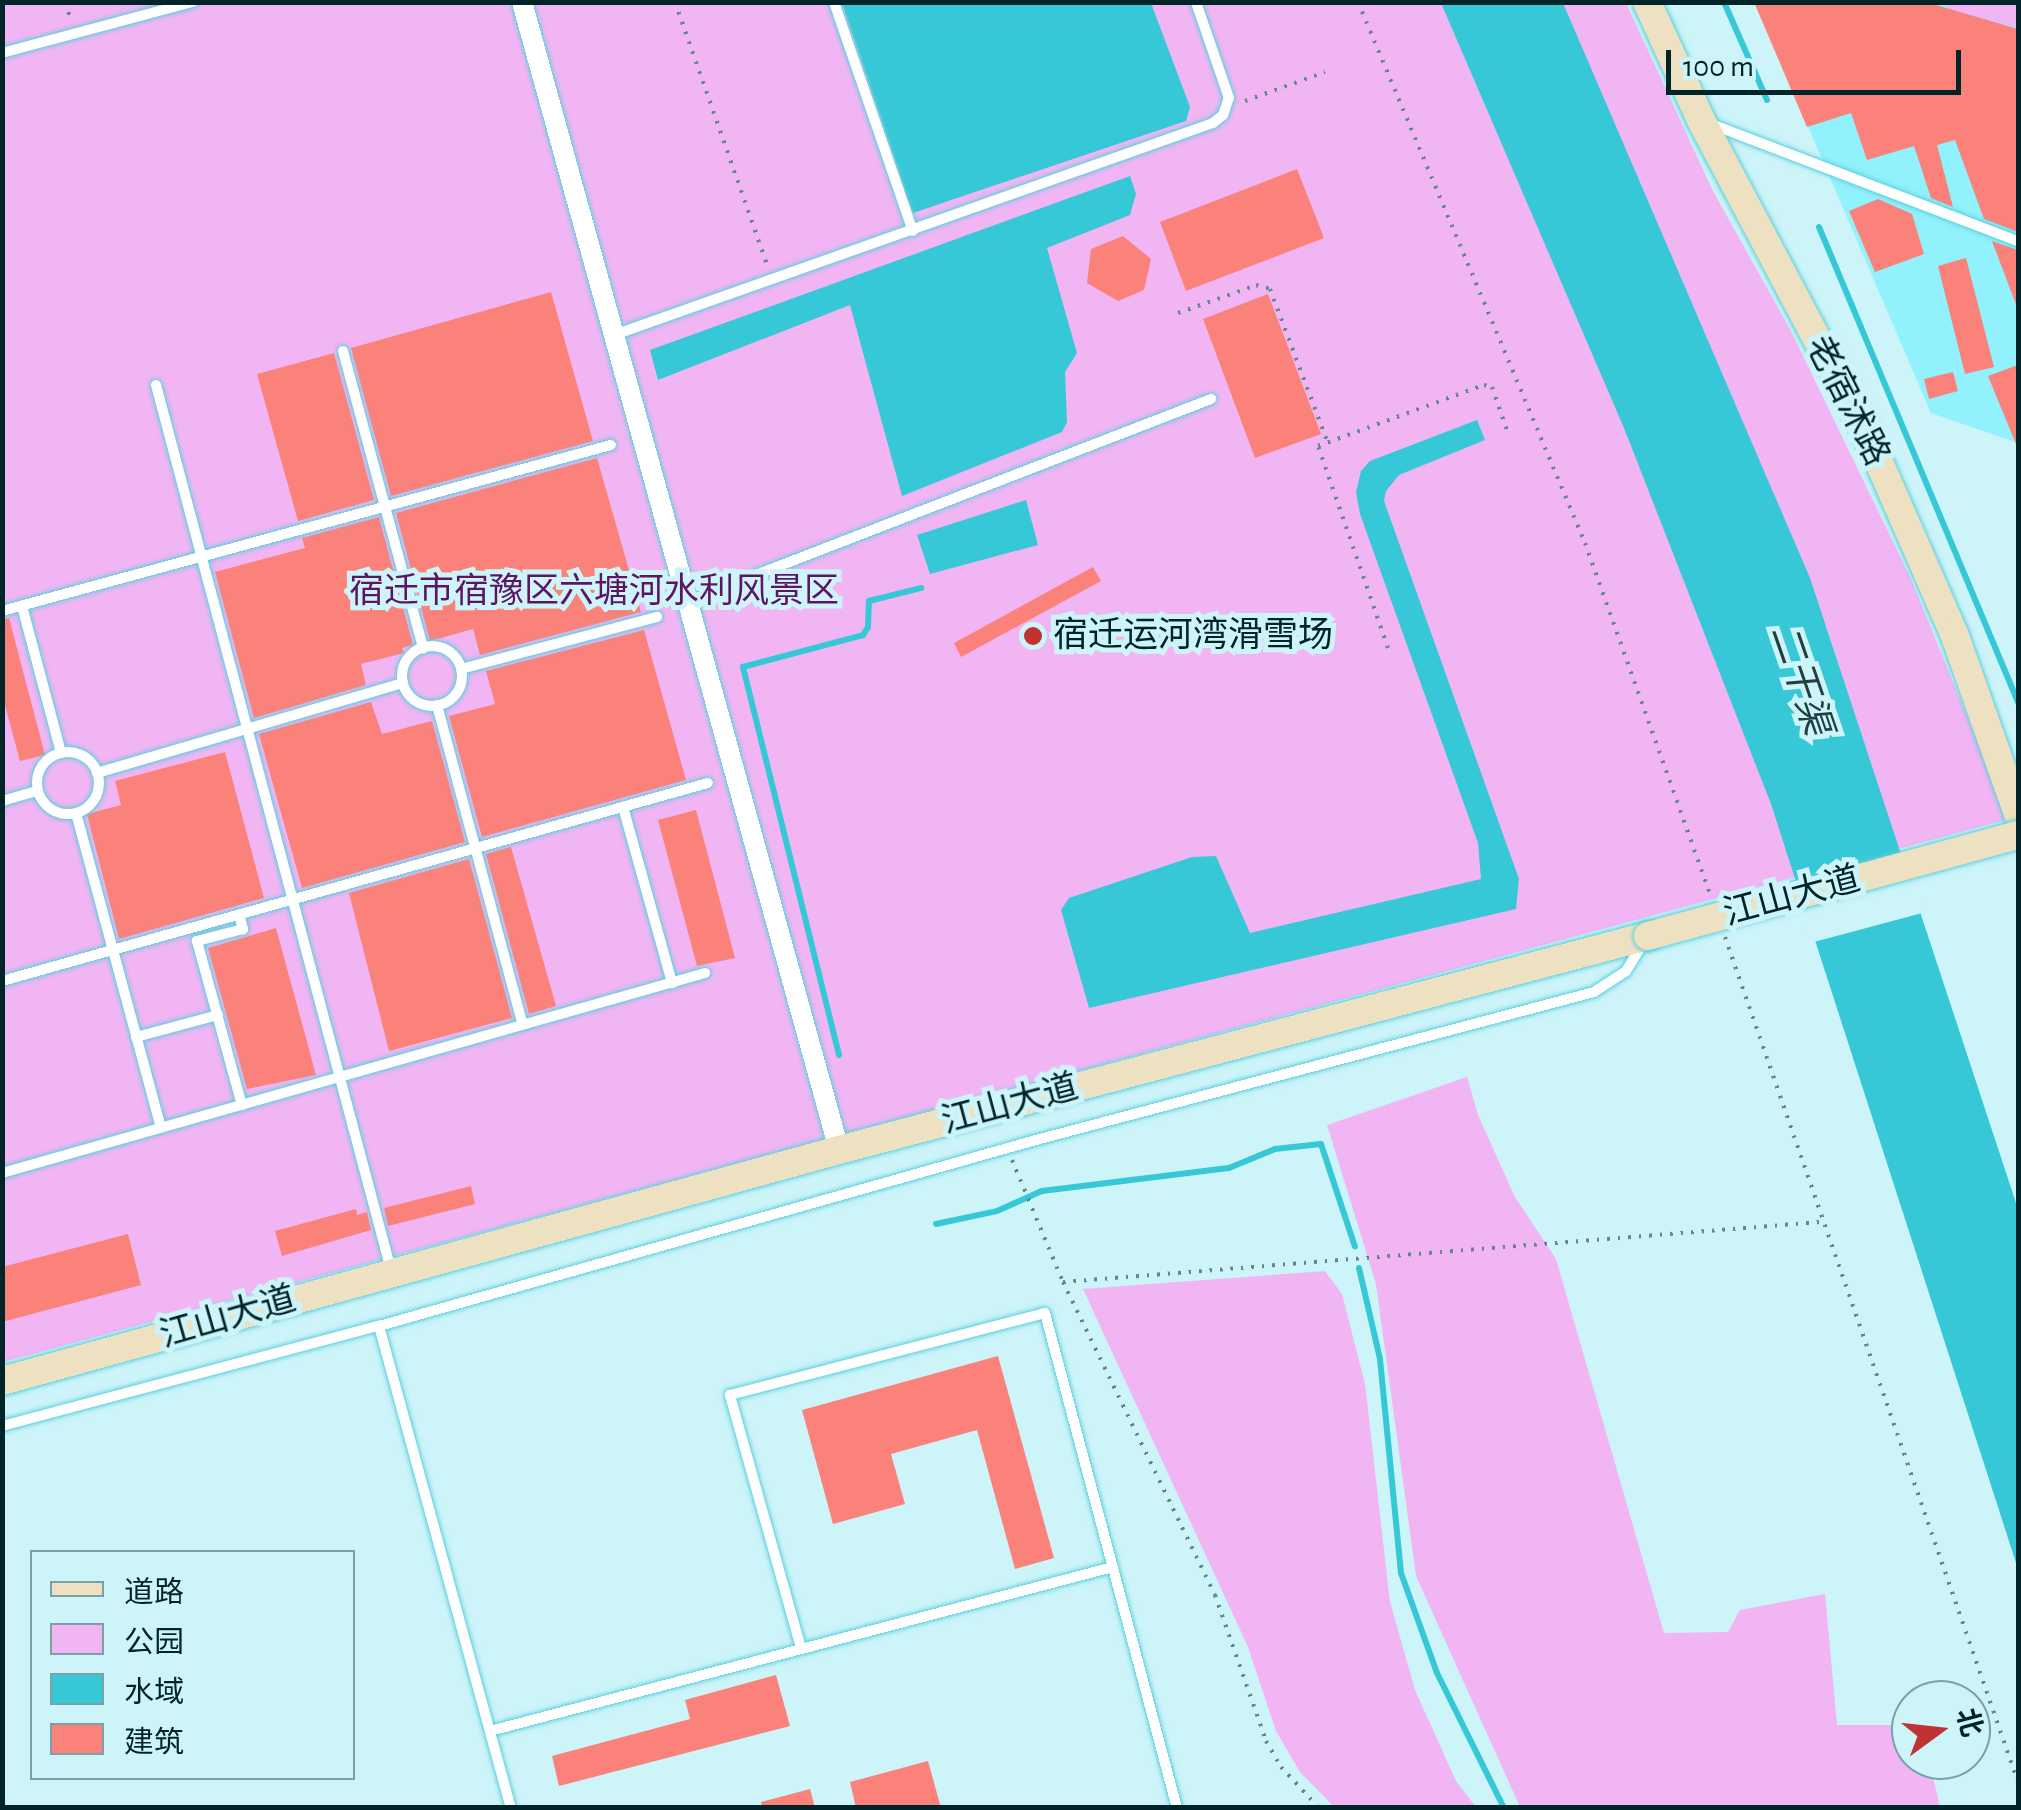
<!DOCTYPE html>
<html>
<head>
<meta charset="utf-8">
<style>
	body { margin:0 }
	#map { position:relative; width:2021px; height:1810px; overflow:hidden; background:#ccf4f9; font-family:"Alegreya Sans","Noto Sans SC",sans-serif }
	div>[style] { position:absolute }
	.built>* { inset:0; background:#91f1fc }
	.green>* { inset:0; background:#f2b5f4 }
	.water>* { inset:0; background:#37c8d7 }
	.pier>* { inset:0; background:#ccf4f9 }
	.stream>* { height:6px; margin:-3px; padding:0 3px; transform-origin:3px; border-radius:3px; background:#37c8d7 }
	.building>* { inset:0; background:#fb827a }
	.path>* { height:4px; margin-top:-2px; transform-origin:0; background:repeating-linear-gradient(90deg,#62888c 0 2.5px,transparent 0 10.5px) }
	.roads { filter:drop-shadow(0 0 2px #5ccfdc) drop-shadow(0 0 2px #5ccfdc) }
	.service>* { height:10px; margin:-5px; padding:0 5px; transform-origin:5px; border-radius:5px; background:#fff }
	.service>.ring { margin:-5px; padding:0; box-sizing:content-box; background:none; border:10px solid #fff; border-radius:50% }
	.minor>* { height:20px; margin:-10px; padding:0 10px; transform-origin:10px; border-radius:10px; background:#fff }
	.secondary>* { height:28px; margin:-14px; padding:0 14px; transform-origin:14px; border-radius:14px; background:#eee1c2 }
	.bridges { filter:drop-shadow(0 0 2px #5ccfdc) drop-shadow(0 0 2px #5ccfdc) }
	.secondary-bridge>* { height:28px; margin:-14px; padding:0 14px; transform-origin:14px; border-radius:14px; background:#eee1c2 }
	.dots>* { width:28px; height:28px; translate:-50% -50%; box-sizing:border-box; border:5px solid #ccf4f9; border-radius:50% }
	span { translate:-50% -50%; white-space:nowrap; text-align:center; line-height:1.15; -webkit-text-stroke:10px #ccf4f9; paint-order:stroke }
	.street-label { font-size:35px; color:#002428 }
	.park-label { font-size:35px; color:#5e1463 }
	.poi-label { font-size:35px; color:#002428 }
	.left { translate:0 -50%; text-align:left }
	.water-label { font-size:38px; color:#213e42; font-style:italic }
	.frame { position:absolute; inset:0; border:5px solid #002428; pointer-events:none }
	.legend { position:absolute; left:30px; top:1550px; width:325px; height:230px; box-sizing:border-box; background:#ccf4f9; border:2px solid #7aa1a5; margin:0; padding:12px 18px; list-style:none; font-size:30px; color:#002428 }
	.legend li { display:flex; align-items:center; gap:20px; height:50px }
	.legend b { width:50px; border:2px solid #7aa1a5 }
	.north { position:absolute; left:1891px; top:1680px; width:100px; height:100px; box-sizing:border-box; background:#ccf4f9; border:2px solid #7aa1a5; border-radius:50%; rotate:75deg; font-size:28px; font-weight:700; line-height:40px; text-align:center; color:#002428 }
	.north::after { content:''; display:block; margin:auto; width:35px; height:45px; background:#c13233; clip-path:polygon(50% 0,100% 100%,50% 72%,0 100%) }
	.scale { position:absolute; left:1666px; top:50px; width:295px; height:45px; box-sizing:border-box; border:5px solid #002428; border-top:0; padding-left:12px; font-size:30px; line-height:35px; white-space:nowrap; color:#002428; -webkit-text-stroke:8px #ccf4f9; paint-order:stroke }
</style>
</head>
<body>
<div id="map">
	<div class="built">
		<div style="clip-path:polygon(1755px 3px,1941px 3px,2018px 25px,2018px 443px,1931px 413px)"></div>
	</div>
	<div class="green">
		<div style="clip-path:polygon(3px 3px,1626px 3px,1713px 191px,1791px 331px,1911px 579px,2009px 819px,3px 1362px)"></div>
		<div style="clip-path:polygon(1946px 3px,2018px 3px,2018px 28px,1948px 9px)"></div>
		<div style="clip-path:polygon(1467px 1077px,1478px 1115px,1515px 1197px,1556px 1259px,1664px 1633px,1728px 1632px,1740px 1610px,1825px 1594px,1837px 1725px,1911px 1725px,1911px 1760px,1929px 1760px,1940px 1807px,1520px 1807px,1416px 1576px,1376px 1284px,1327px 1125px)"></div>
		<div style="clip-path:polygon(1325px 1271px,1342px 1294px,1365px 1384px,1390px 1602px,1415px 1690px,1456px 1781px,1476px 1807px,1334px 1807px,1300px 1772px,1276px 1731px,1248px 1647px,1083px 1289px)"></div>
	</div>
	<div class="water">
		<div style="clip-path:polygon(842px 3px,1151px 3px,1190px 107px,1186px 121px,913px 213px)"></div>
		<div style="clip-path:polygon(1441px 3px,1563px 3px,1810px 578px,2018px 1209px,2018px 1569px,1771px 804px,1624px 428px)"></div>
		<div style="clip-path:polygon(1130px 176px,1136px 194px,1130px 215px,1047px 248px,1077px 353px,1065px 372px,1067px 422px,1062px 432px,902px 496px,850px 305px,658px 380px,650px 350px)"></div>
		<div style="clip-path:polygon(1477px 420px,1485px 440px,1399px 475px,1386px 491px,1384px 501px,1519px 879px,1516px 909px,1089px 1008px,1061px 910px,1069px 898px,1192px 857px,1216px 856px,1250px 933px,1481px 879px,1478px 843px,1360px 514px,1356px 492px,1361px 471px,1370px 461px)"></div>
		<div style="clip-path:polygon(1026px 500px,1038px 545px,930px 574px,917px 535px)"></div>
	</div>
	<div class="pier">
		<div style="clip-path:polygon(1907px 856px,1926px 912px,1810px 943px,1792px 888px)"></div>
	</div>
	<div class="stream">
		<div style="left:1724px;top:2px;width:107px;rotate:66.3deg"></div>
		<div style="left:1819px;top:227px;width:515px;rotate:67.27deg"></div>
		<div style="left:839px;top:1055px;width:400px;rotate:-103.9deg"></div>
		<div style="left:743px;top:667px;width:124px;rotate:-14.9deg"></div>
		<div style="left:863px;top:635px;width:9px;rotate:-58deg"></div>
		<div style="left:868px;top:627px;width:26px;rotate:-88deg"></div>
		<div style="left:869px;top:601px;width:54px;rotate:-14deg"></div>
		<div style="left:936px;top:1224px;width:62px;rotate:-12deg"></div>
		<div style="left:997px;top:1211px;width:49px;rotate:-24deg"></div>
		<div style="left:1042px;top:1191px;width:188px;rotate:-7deg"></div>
		<div style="left:1229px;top:1168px;width:50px;rotate:-22.4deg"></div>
		<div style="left:1275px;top:1149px;width:46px;rotate:-6.2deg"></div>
		<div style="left:1321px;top:1144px;width:108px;rotate:71.7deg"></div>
		<div style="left:1359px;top:1268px;width:93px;rotate:77deg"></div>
		<div style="left:1380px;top:1359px;width:215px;rotate:84.4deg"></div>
		<div style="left:1401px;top:1573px;width:106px;rotate:70.2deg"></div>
		<div style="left:1437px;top:1673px;width:151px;rotate:63.6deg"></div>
	</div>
	<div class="building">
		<div style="clip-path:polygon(1754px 2px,1926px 2px,2018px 29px,2018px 232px,1984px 219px,1955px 140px,1937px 145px,1953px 207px,1931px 198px,1914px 146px,1867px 160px,1851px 113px,1807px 127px)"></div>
		<div style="clip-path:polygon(1297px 169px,1324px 238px,1186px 291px,1160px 222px)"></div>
		<div style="clip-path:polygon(1878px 199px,1912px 214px,1924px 254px,1875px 272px,1849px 211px)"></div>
		<div style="clip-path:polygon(1123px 236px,1151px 259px,1144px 290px,1118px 301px,1087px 283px,1091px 249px)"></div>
		<div style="clip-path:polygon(1992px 241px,2018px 250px,2018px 307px,2017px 307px)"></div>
		<div style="clip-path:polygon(1966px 258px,1994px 367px,1965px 374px,1938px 266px)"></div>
		<div style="clip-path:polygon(551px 292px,593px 441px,391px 496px,351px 348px)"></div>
		<div style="clip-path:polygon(1268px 294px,1321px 434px,1255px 458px,1203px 319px)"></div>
		<div style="clip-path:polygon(334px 353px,374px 500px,298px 521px,257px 374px)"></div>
		<div style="clip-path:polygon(2018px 365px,2018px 449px,1988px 376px)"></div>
		<div style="clip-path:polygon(1953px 372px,1958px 391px,1929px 399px,1924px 379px)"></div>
		<div style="clip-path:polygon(597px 458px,641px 612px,480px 655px,473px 629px,430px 641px,396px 513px)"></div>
		<div style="clip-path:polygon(379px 517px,413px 645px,402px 648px,404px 653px,361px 664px,366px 685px,254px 718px,215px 572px,305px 548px,302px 538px)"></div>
		<div style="clip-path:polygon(1093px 567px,1101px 581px,961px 657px,954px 643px)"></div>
		<div style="clip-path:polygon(9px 618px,45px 755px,20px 761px,2px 694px,2px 620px)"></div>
		<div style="clip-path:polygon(644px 630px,686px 780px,482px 837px,449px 716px,495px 704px,486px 671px)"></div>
		<div style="clip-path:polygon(371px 702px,382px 734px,432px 721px,465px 842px,302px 888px,259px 734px)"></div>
		<div style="clip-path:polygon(225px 752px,264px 898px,119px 939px,87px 814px,121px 805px,115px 781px)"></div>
		<div style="clip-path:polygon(696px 810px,735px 958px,697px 966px,658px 820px)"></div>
		<div style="clip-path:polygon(511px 847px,556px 1006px,529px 1014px,486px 854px)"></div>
		<div style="clip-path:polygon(469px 859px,512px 1018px,389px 1051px,349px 893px)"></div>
		<div style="clip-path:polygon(276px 928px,316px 1075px,247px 1089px,208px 948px)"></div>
		<div style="clip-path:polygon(471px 1186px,475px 1204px,388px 1226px,384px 1208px)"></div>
		<div style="clip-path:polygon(356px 1209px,357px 1215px,367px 1212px,371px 1230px,282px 1256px,275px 1231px)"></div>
		<div style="clip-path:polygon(128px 1234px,141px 1285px,2px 1322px,2px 1267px)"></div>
		<div style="clip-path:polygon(998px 1356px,1054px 1558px,1015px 1569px,977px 1430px,891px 1454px,905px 1504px,833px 1524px,802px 1410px)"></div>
		<div style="clip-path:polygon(776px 1675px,790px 1726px,559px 1786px,552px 1756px,690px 1719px,685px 1700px)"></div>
		<div style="clip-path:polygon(928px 1761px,941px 1808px,856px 1808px,850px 1782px)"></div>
		<div style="clip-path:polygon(810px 1789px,815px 1808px,762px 1808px,761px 1802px)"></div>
	</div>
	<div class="path">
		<div style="left:66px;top:2px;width:21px;rotate:76deg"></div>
		<div style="left:675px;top:2px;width:281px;rotate:70.7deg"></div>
		<div style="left:1358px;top:2px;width:587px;rotate:67.24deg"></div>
		<div style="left:1585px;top:543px;width:374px;rotate:70.4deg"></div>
		<div style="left:1245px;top:101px;width:85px;rotate:-19.9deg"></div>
		<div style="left:1178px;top:313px;width:83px;rotate:-19.7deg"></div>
		<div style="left:1256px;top:285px;width:15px;rotate:16deg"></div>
		<div style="left:1270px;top:289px;width:165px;rotate:69.4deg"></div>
		<div style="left:1388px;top:648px;width:214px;rotate:-109.1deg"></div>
		<div style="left:1318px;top:446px;width:177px;rotate:-20.2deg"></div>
		<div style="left:1484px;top:385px;width:8px;rotate:14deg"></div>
		<div style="left:1492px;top:387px;width:52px;rotate:70.9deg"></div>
		<div style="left:1725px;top:937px;width:894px;rotate:70.88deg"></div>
		<div style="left:1012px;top:1160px;width:132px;rotate:67.3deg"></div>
		<div style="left:1063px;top:1282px;width:348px;rotate:64.1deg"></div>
		<div style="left:1215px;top:1595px;width:155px;rotate:70.7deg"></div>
		<div style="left:1266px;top:1741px;width:30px;rotate:60deg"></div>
		<div style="left:1281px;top:1767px;width:56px;rotate:47.2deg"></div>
		<div style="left:1063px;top:1282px;width:760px;rotate:-4.53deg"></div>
	</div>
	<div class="roads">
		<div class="service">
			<div style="left:834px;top:2px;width:242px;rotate:71deg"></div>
			<div style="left:2px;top:53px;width:198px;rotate:-15deg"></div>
			<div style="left:1711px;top:124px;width:329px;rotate:20.9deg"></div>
			<div style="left:614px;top:335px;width:635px;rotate:-19.49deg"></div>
			<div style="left:1213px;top:123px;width:13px;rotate:-39deg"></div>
			<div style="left:1223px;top:115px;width:18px;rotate:-71deg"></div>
			<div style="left:1229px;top:98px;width:102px;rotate:-109deg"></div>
			<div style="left:343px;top:351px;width:308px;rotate:74.9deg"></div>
			<div style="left:156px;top:385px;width:916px;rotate:75.13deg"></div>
			<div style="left:686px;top:602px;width:563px;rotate:-21.14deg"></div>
			<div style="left:22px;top:606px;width:152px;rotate:75.1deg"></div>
			<div style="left:2px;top:611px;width:631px;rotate:-15.25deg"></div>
			<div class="ring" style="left:402px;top:646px;width:50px;height:50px"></div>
			<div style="left:461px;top:669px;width:203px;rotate:-14.9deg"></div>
			<div style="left:437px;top:705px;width:331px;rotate:75deg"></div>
			<div class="ring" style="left:37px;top:752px;width:52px;height:52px"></div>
			<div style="left:97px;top:773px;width:319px;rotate:-16.4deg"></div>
			<div style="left:2px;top:801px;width:37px;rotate:-16deg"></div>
			<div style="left:623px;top:807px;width:183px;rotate:74.4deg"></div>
			<div style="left:76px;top:813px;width:326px;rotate:74.9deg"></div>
			<div style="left:239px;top:915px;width:15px;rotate:74deg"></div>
			<div style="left:243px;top:929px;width:48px;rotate:165.4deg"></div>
			<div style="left:197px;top:941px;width:170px;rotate:74.7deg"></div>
			<div style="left:2px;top:981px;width:733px;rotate:-15.67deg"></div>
			<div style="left:136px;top:1037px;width:85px;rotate:-15deg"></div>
			<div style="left:2px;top:1173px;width:731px;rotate:-15.88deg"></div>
			<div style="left:379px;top:1326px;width:500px;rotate:74.7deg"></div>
			<div style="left:2px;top:1426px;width:390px;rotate:-14.9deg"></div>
			<div style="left:379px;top:1326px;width:683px;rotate:-15.81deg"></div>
			<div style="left:1036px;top:1140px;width:577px;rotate:-14.85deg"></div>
			<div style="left:1594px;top:992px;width:38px;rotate:-33deg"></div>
			<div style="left:1626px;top:971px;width:31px;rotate:-58deg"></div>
			<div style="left:801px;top:1648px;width:263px;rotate:-105.7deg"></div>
			<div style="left:730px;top:1395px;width:325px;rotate:-14.6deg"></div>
			<div style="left:1045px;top:1313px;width:512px;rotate:75.07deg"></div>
			<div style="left:490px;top:1731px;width:644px;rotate:-14.75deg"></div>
		</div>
		<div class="minor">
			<div style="left:522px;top:2px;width:1191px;rotate:74.56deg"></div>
		</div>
		<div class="secondary">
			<div style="left:1647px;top:2px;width:130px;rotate:65.4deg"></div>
			<div style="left:1701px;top:120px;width:351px;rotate:62.1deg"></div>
			<div style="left:1865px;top:430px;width:225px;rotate:66.4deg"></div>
			<div style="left:1955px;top:636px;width:189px;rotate:70.5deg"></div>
			<div style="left:2px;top:1381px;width:868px;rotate:-15.43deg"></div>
			<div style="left:839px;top:1150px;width:837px;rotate:-14.82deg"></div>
		</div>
	</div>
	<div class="bridges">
		<div class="secondary-bridge">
			<div style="left:1648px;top:936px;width:384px;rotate:-15.3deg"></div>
		</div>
	</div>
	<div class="dots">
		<div style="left:1033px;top:636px;background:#c13233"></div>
	</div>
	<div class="street-label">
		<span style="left:1847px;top:401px;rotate:63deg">老宿沭路</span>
		<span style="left:1792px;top:897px;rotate:-15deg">江山大道</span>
		<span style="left:1010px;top:1105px;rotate:-15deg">江山大道</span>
		<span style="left:228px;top:1318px;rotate:-16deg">江山大道</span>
	</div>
	<div class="park-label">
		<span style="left:594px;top:592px">宿迁市宿豫区六塘河水利风景区</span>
	</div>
	<div class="poi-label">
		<span class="left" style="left:1053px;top:636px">宿迁运河湾滑雪场</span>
	</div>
	<div class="water-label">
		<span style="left:1799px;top:680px;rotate:71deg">二干渠</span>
	</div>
	<div class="frame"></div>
	<ul class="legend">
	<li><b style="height:12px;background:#eee1c2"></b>道路</li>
	<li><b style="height:28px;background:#f2b5f4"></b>公园</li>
	<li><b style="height:28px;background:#37c8d7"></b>水域</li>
	<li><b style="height:28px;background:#fb827a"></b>建筑</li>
	</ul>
	<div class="north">北</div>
	<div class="scale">100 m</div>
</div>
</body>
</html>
